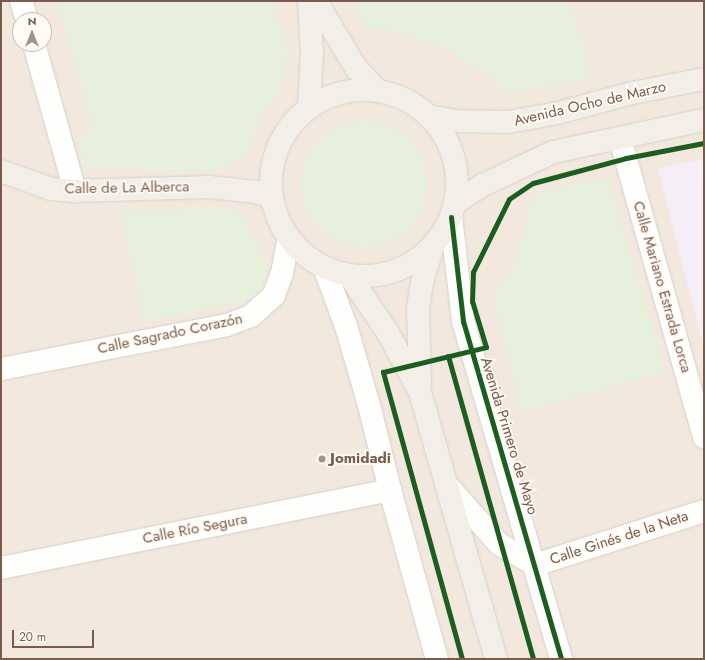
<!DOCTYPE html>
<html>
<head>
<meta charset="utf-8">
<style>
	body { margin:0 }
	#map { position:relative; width:705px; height:660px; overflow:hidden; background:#f9f5f0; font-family:Jost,sans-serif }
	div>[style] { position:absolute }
	.residential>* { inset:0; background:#f2e8de }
	.education>* { inset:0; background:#f6eef6 }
	.green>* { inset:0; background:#e7f0db }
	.round { border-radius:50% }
	.roads { filter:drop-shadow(0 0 1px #d7d1cb) drop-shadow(0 0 1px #d7d1cb) }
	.street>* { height:22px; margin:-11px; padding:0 11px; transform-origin:11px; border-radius:11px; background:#fefefd }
	.primary>* { height:22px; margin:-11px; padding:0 11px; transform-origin:11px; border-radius:11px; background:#f3eee8 }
	.primary>.ring { margin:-11px; padding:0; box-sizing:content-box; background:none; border:22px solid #f3eee8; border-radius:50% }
	.cycleway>* { height:5px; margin:-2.5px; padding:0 2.5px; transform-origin:2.5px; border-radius:2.5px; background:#1b5e20 }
	.dots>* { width:11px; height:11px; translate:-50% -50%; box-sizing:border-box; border:2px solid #fffaf3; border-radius:50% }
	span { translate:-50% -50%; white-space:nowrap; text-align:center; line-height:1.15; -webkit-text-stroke:3.5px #fffaf3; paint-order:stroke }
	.street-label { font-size:15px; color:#7a5c4d }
	.poi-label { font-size:15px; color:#7a5c4d; font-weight:700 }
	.left { translate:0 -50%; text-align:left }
	.frame { position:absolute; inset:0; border:2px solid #7a5c4d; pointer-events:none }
	.north { position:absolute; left:12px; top:12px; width:40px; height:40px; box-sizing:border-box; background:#fffaf3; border:1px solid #cabbb1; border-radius:50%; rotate:0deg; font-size:11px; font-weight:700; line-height:16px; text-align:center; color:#7a5c4d }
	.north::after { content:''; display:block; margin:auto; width:14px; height:18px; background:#a69286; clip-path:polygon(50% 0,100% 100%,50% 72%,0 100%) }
	.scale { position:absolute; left:12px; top:630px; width:82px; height:18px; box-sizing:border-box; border:2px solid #7a5c4d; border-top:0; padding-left:5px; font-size:12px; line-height:14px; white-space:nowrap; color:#7a5c4d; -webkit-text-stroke:3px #fffaf3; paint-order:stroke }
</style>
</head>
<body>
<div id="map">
	<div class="residential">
		<div style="clip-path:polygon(evenodd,1px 1px,704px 1px,704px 659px,1px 659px,1px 1px,20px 20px,44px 20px,44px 44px,20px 44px,20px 20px)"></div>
	</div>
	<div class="education">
		<div style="clip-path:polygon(704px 159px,704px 349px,658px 168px)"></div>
	</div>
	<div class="green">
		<div style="clip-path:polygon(57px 1px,272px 1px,288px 50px,281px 89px,261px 117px,245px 157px,211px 172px,87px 167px,76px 140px,93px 129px)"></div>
		<div style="clip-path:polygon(356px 1px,570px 1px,592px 77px,504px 95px,494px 79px,442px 47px,383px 29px,364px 29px)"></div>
		<div class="round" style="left:301px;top:121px;width:126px;height:126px"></div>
		<div style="clip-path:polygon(607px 178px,666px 371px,522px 412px,493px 297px,513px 266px,525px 231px,529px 205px,538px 192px)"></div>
		<div style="clip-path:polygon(224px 208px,240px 212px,268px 270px,259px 298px,144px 322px,120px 211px)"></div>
	</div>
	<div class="roads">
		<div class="street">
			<div style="left:21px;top:1px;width:20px;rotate:72deg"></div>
			<div style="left:34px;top:44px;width:153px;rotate:74.4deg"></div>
			<div style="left:620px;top:138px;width:311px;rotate:74.3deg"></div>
			<div style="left:451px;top:217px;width:105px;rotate:83.4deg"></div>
			<div style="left:463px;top:321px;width:352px;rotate:73.8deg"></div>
			<div style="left:324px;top:267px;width:63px;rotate:69.6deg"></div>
			<div style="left:346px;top:326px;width:82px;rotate:73.8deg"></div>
			<div style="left:369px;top:405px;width:88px;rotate:76.1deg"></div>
			<div style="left:390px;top:490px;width:175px;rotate:74.5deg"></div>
			<div style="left:1px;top:369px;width:230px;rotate:-11deg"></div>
			<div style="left:227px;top:325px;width:26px;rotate:-21deg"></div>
			<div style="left:251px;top:316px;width:31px;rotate:-42deg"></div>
			<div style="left:274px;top:295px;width:23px;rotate:-70deg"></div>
			<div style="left:282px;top:273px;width:36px;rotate:-79deg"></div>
			<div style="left:446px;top:484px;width:80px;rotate:48.5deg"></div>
			<div style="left:499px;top:544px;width:42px;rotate:30.3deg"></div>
			<div style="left:535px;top:565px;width:177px;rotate:-17.7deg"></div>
			<div style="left:1px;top:568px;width:397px;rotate:-11.3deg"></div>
		</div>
		<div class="primary">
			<div style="left:316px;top:1px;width:78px;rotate:59.2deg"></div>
			<div style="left:356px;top:68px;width:32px;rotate:46deg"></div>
			<div class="ring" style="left:271px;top:90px;width:164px;height:164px"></div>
			<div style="left:309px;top:108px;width:56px;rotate:-86.9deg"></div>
			<div style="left:312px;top:52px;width:51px;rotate:-93.4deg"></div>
			<div style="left:429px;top:116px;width:25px;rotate:11deg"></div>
			<div style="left:454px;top:121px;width:54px;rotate:1.1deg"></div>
			<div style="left:508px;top:122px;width:51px;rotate:-10.2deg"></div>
			<div style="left:558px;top:113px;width:77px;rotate:-15.1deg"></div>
			<div style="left:632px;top:93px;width:73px;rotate:-11deg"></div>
			<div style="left:1px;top:171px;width:53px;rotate:19.8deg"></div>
			<div style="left:51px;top:189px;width:24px;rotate:5deg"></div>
			<div style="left:75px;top:191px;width:134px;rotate:-1.7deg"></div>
			<div style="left:209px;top:187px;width:47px;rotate:6.1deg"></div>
			<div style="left:256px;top:192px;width:17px;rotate:17deg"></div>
			<div style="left:455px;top:203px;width:33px;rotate:-33deg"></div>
			<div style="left:483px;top:185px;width:77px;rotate:-25.2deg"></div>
			<div style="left:553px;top:152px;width:154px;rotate:-12deg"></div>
			<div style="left:349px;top:275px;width:70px;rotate:56.1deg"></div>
			<div style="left:388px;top:333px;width:67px;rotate:61.5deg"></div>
			<div style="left:420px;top:392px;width:278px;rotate:74.1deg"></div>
			<div style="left:420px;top:383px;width:75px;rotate:-91.5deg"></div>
			<div style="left:418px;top:308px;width:26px;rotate:-81deg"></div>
			<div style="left:422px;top:282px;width:38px;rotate:-73deg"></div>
		</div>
	</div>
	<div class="cycleway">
		<div style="left:451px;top:217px;width:105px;rotate:83.4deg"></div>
		<div style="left:463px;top:321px;width:352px;rotate:73.8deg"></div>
		<div style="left:448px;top:356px;width:315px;rotate:74.3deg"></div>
		<div style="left:462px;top:659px;width:298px;rotate:-105.4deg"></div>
		<div style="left:383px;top:372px;width:106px;rotate:-13.6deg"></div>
		<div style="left:486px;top:347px;width:48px;rotate:-106.9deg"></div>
		<div style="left:472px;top:301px;width:29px;rotate:-88deg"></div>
		<div style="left:473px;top:272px;width:81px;rotate:-63.7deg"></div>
		<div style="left:509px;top:199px;width:29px;rotate:-34deg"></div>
		<div style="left:533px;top:183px;width:96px;rotate:-15deg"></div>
		<div style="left:626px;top:158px;width:79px;rotate:-10.9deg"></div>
	</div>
	<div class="dots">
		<div style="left:322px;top:459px;background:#a69286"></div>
	</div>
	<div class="street-label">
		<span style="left:590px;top:104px;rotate:-13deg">Avenida Ocho de Marzo</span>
		<span style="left:127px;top:188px;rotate:-1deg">Calle de La Alberca</span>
		<span style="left:662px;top:287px;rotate:74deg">Calle Mariano Estrada Lorca</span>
		<span style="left:170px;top:334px;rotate:-12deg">Calle Sagrado Corazón</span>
		<span style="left:509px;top:436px;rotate:73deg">Avenida Primero de Mayo</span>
		<span style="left:195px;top:529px;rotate:-11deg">Calle Río Segura</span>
		<span style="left:619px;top:538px;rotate:-18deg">Calle Ginés de la Neta</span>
	</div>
	<div class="poi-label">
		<span class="left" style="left:330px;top:459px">Jomidadi</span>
	</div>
	<div class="frame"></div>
	<div class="north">N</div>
	<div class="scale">20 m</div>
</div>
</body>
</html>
